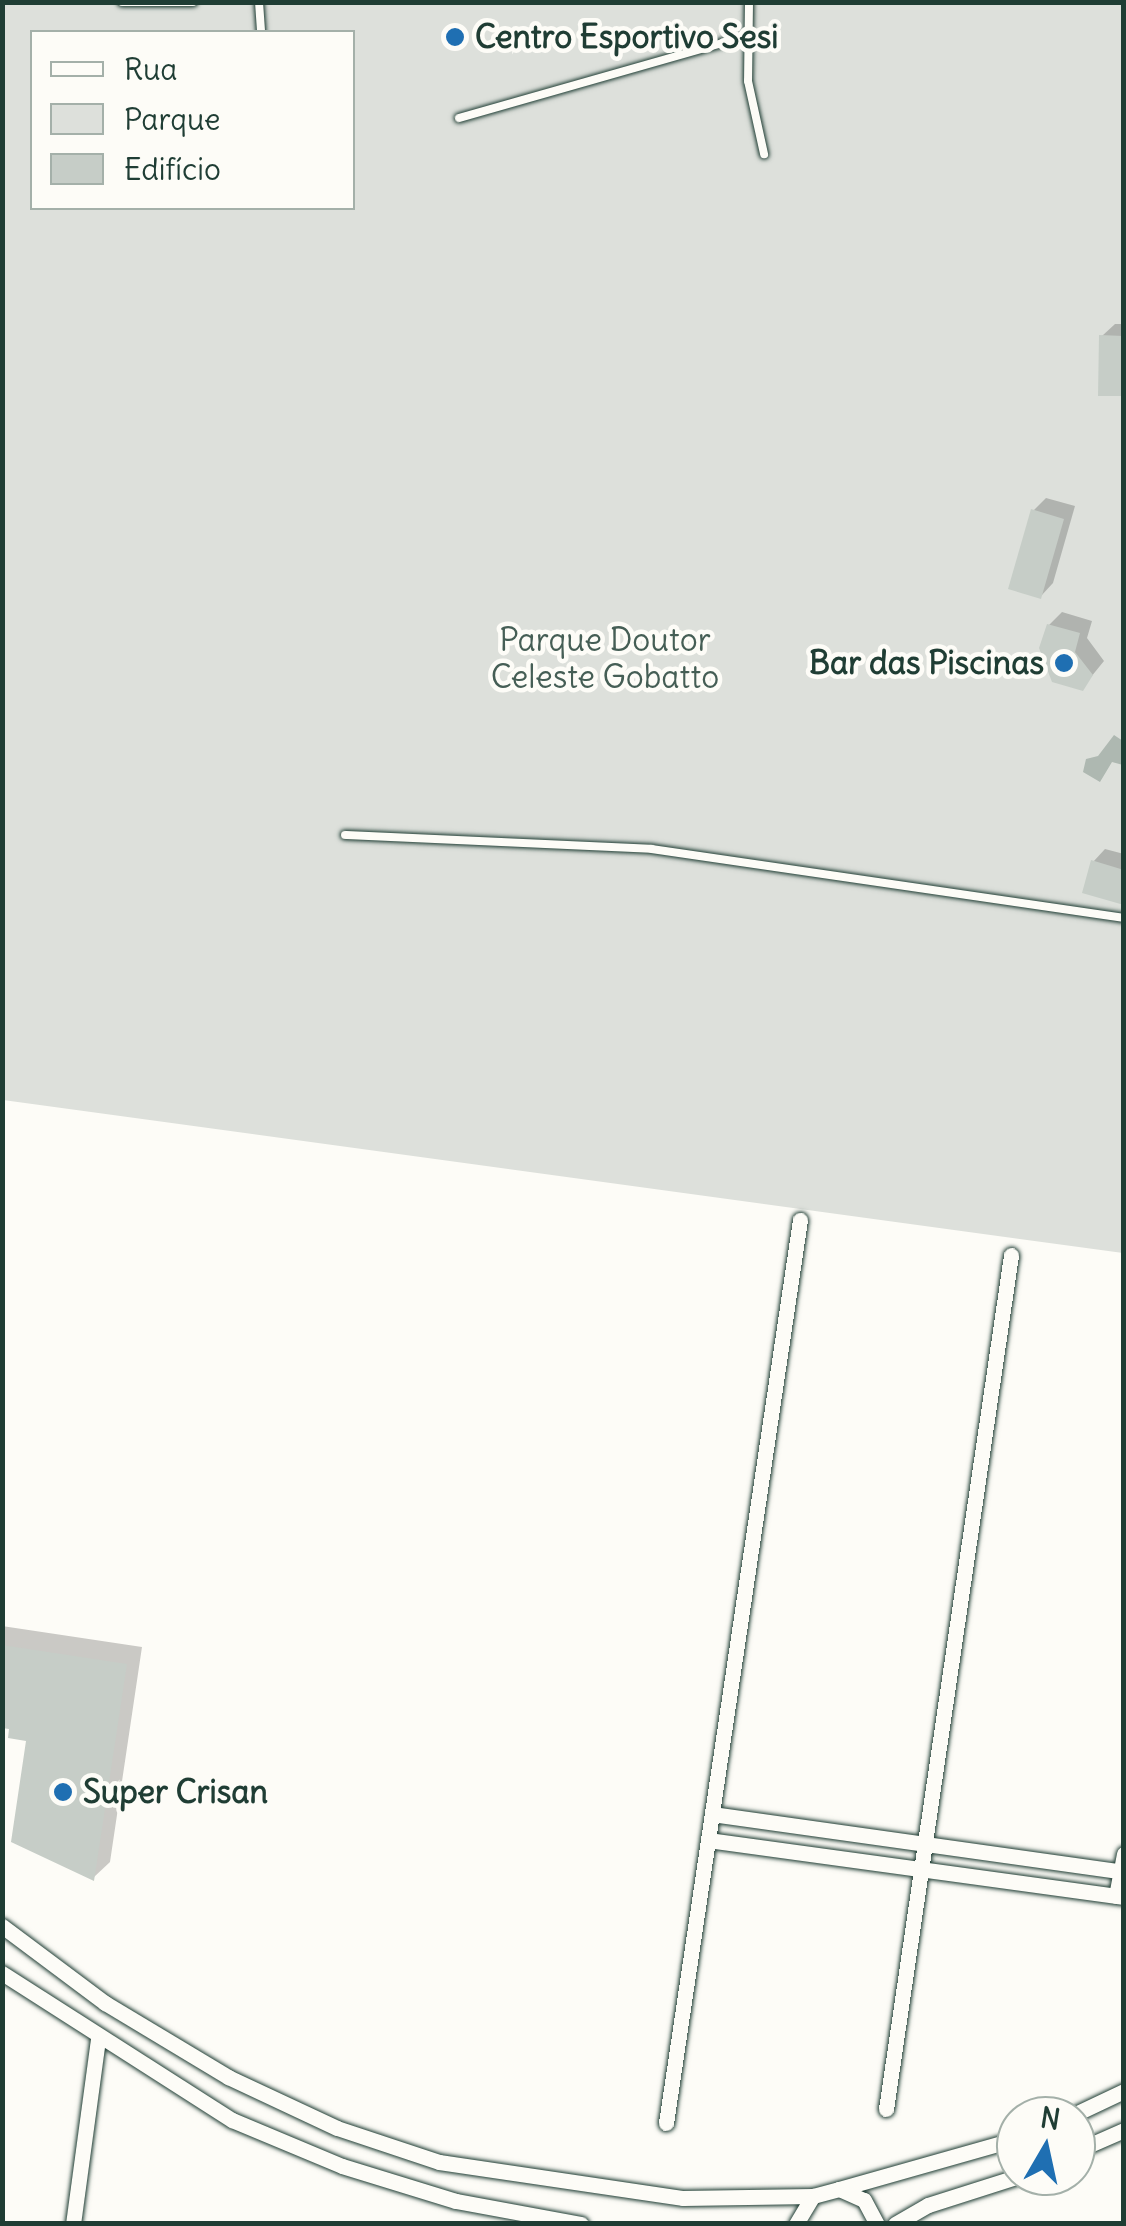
<!DOCTYPE html>
<html>
<head>
<meta charset="utf-8">
<style>
	body { margin:0 }
	#map { position:relative; width:1126px; height:2226px; overflow:hidden; background:#fdfcf7; font-family:Delius,sans-serif }
	div>[style] { position:absolute }
	.green>* { inset:0; background:#dde0db }
	.water>* { inset:0; background:#aeb8b1 }
	.shadow>* { inset:0; background:#0003 }
	.building>* { inset:0; background:#c6cdc7 }
	.roads { filter:drop-shadow(0 0 2px #1f3d34) drop-shadow(0 0 2px #1f3d34) }
	.service>* { height:8px; margin:-4px; padding:0 4px; transform-origin:4px; border-radius:4px; background:#fdfcf7 }
	.minor>* { height:15px; margin:-7.5px; padding:0 7.5px; transform-origin:7.5px; border-radius:7.5px; background:#fdfcf7 }
	.dots>* { width:28px; height:28px; translate:-50% -50%; box-sizing:border-box; border:5px solid #fdfcf7; border-radius:50% }
	span { translate:-50% -50%; white-space:nowrap; text-align:center; line-height:1.15; -webkit-text-stroke:9px #fdfcf7; paint-order:stroke }
	.poi-label { font-size:32px; color:#1f3d34; font-weight:700 }
	.left { translate:0 -50%; text-align:left }
	.right { translate:-100% -50%; text-align:right }
	.park-label { font-size:32px; color:#455e55 }
	.frame { position:absolute; inset:0; border:5px solid #1f3d34; pointer-events:none }
	.legend { position:absolute; left:30px; top:30px; width:325px; height:180px; box-sizing:border-box; background:#fdfcf7; border:2px solid #a4b0a9; margin:0; padding:12px 18px; list-style:none; font-size:30px; color:#1f3d34 }
	.legend li { display:flex; align-items:center; gap:20px; height:50px }
	.legend b { width:50px; border:2px solid #a4b0a9 }
	.north { position:absolute; left:996px; top:2096px; width:100px; height:100px; box-sizing:border-box; background:#fdfcf7; border:2px solid #a4b0a9; border-radius:50%; rotate:9deg; font-size:28px; font-weight:700; line-height:40px; text-align:center; color:#1f3d34 }
	.north::after { content:''; display:block; margin:auto; width:35px; height:45px; background:#1f6fb2; clip-path:polygon(50% 0,100% 100%,50% 72%,0 100%) }
</style>
</head>
<body>
<div id="map">
	<div class="green">
		<div style="clip-path:polygon(evenodd,2px 3px,1123px 3px,1123px 1253px,3px 1100px,2px 3px,32px 32px,352px 32px,352px 208px,32px 208px,32px 32px)"></div>
	</div>
	<div class="water">
		<div style="clip-path:polygon(1114px 735px,1123px 741px,1123px 765px,1112px 762px,1100px 782px,1083px 772px,1086px 759px,1098px 756px)"></div>
	</div>
	<div class="shadow">
		<div style="clip-path:polygon(1115px 324px,1124px 324px,1124px 394px,1102px 336px)"></div>
		<div style="clip-path:polygon(1046px 498px,1075px 506px,1053px 583px,1041px 596px,1033px 511px)"></div>
		<div style="clip-path:polygon(1062px 612px,1092px 621px,1087px 638px,1104px 661px,1082px 688px,1049px 625px)"></div>
		<div style="clip-path:polygon(1105px 849px,1124px 854px,1124px 902px,1093px 862px)"></div>
		<div style="clip-path:polygon(2px 1626px,142px 1647px,110px 1862px,93px 1878px,29px 1739px,2px 1725px)"></div>
	</div>
	<div class="building">
		<div style="clip-path:polygon(1099px 335px,1124px 336px,1124px 396px,1098px 396px)"></div>
		<div style="clip-path:polygon(1031px 509px,1064px 519px,1041px 599px,1008px 589px)"></div>
		<div style="clip-path:polygon(1047px 624px,1080px 633px,1075px 652px,1093px 675px,1083px 691px,1052px 682px,1039px 648px)"></div>
		<div style="clip-path:polygon(1091px 860px,1124px 870px,1124px 905px,1082px 893px)"></div>
		<div style="clip-path:polygon(2px 1645px,127px 1664px,94px 1881px,11px 1842px,26px 1741px,8px 1738px,9px 1729px,2px 1728px)"></div>
	</div>
	<div class="roads">
		<div class="service">
			<div style="left:122px;top:2px;width:71px"></div>
			<div style="left:259px;top:2px;width:30px;rotate:86deg"></div>
			<div style="left:749px;top:2px;width:79px;rotate:90.7deg"></div>
			<div style="left:748px;top:81px;width:75px;rotate:77.6deg"></div>
			<div style="left:459px;top:118px;width:299px;rotate:-15.9deg"></div>
			<div style="left:345px;top:835px;width:307px;rotate:2.6deg"></div>
			<div style="left:652px;top:849px;width:477px;rotate:8.3deg"></div>
		</div>
		<div class="minor">
			<div style="left:712px;top:1814px;width:416px;rotate:8deg"></div>
			<div style="left:708px;top:1840px;width:420px;rotate:7.8deg"></div>
			<div style="left:1116px;top:1896px;width:43px;rotate:-79.2deg"></div>
			<div style="left:2px;top:1926px;width:129px;rotate:36.8deg"></div>
			<div style="left:105px;top:2003px;width:144px;rotate:31deg"></div>
			<div style="left:228px;top:2077px;width:120px;rotate:25.1deg"></div>
			<div style="left:337px;top:2128px;width:108px;rotate:18.4deg"></div>
			<div style="left:439px;top:2162px;width:247px;rotate:8.4deg"></div>
			<div style="left:683px;top:2198px;width:130px;rotate:-0.9deg"></div>
			<div style="left:2px;top:1973px;width:273px;rotate:32.6deg"></div>
			<div style="left:232px;top:2120px;width:119px;rotate:22.7deg"></div>
			<div style="left:342px;top:2166px;width:119px;rotate:17.1deg"></div>
			<div style="left:456px;top:2201px;width:127px;rotate:10.4deg"></div>
			<div style="left:886px;top:2109px;width:863px;rotate:-81.67deg"></div>
			<div style="left:1071px;top:2116px;width:59px;rotate:-25.3deg"></div>
			<div style="left:666px;top:2123px;width:913px;rotate:-81.56deg"></div>
			<div style="left:1076px;top:2151px;width:52px;rotate:-23.6deg"></div>
			<div style="left:839px;top:2189px;width:184px;rotate:-15.8deg"></div>
			<div style="left:73px;top:2224px;width:188px;rotate:-82.3deg"></div>
			<div style="left:796px;top:2224px;width:33px;rotate:-59deg"></div>
			<div style="left:813px;top:2196px;width:27px;rotate:-15deg"></div>
			<div style="left:839px;top:2189px;width:27px;rotate:24deg"></div>
			<div style="left:864px;top:2200px;width:27px;rotate:62deg"></div>
			<div style="left:895px;top:2224px;width:38px;rotate:-30deg"></div>
			<div style="left:928px;top:2205px;width:96px;rotate:-17.7deg"></div>
		</div>
	</div>
	<div class="dots">
		<div style="left:455px;top:37px;background:#1f6fb2"></div>
		<div style="left:1064px;top:663px;background:#1f6fb2"></div>
		<div style="left:63px;top:1792px;background:#1f6fb2"></div>
	</div>
	<div class="poi-label">
		<span class="left" style="left:475px;top:37px">Centro Esportivo Sesi</span>
		<span class="right" style="left:1044px;top:663px">Bar das Piscinas</span>
		<span class="left" style="left:83px;top:1792px">Super Crisan</span>
	</div>
	<div class="park-label">
		<span style="left:605px;top:659px">Parque Doutor<br>Celeste Gobatto</span>
	</div>
	<div class="frame"></div>
	<ul class="legend">
	<li><b style="height:12px;background:#fdfcf7"></b>Rua</li>
	<li><b style="height:28px;background:#dde0db"></b>Parque</li>
	<li><b style="height:28px;background:#c6cdc7"></b>Edifício</li>
	</ul>
	<div class="north">N</div>
</div>
</body>
</html>
